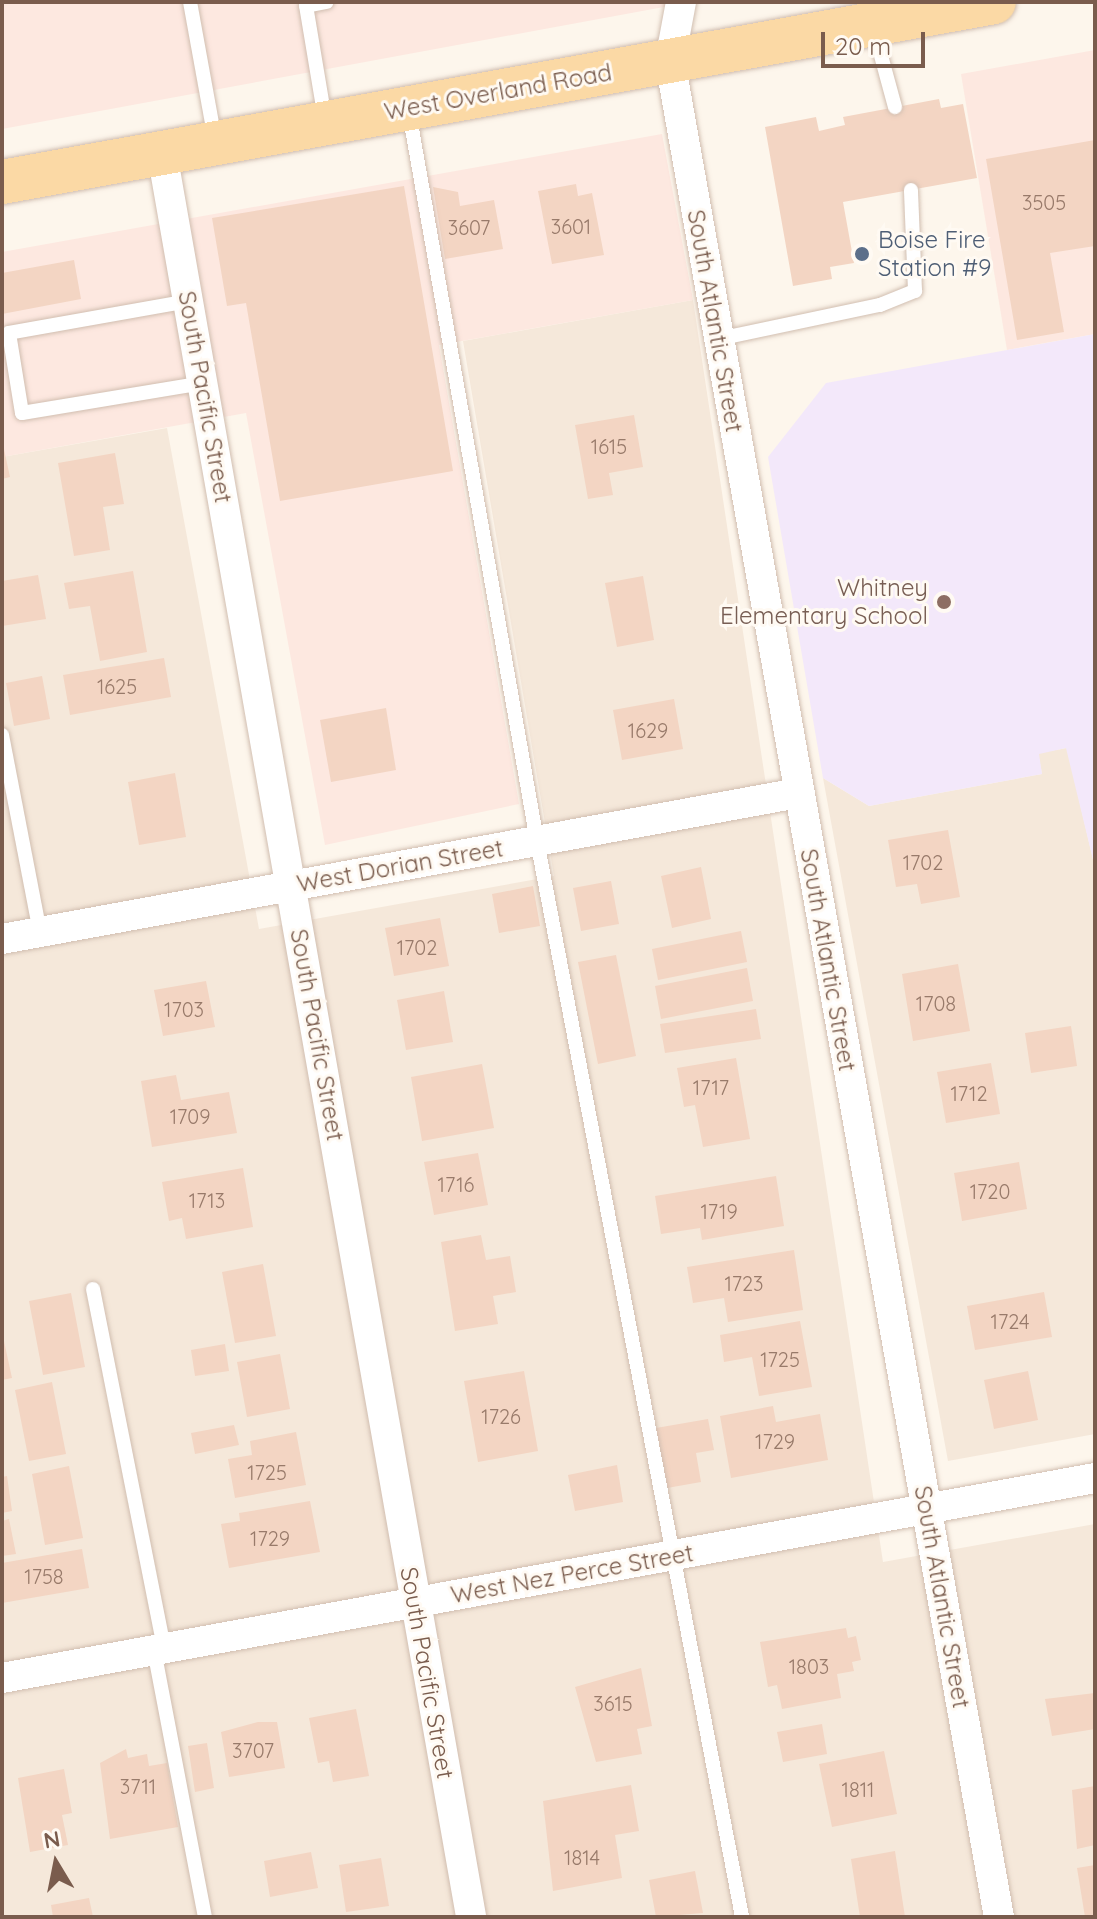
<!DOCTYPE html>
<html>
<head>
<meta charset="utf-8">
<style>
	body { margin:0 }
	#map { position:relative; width:1097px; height:1919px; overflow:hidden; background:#fdf6ec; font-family:Quicksand,sans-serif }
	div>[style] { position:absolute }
	.residential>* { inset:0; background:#f5e8da }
	.commercial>* { inset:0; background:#fde8e0 }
	.education>* { inset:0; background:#f3e8fa }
	.building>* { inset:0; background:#f3d5c3 }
	.roads { filter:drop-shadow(0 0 2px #d1beb0) drop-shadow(0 0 2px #d1beb0) }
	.service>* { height:14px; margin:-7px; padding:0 7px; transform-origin:7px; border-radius:7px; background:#fff }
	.minor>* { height:30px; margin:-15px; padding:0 15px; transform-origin:15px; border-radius:15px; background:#fff }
	.primary>* { height:44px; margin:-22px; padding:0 22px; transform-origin:22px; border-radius:22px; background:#fbd9a5 }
	.dots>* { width:22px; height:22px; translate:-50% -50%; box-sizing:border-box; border:4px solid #fffaf3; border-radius:50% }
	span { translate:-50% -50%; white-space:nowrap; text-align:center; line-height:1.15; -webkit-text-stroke:6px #fffaf3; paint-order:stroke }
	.number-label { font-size:20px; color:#987a6a }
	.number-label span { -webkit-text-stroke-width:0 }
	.street-label { font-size:24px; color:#7a5c4d }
	.service-label { font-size:24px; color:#4e5e75 }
	.left { translate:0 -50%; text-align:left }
	.education-label { font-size:24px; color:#785e54 }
	.right { translate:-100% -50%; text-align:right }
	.frame { position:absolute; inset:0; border:4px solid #7a5c4d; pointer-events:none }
	.north { position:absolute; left:16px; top:1823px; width:80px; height:80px; -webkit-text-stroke:6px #fffaf3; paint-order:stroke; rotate:350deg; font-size:22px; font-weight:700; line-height:32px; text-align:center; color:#7a5c4d }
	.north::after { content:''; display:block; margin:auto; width:28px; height:36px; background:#7a5c4d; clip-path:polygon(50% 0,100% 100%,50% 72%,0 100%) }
	.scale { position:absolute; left:821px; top:32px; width:104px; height:36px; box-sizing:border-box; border:4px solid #7a5c4d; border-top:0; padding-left:10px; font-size:24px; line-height:28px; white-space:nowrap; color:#7a5c4d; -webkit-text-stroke:6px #fffaf3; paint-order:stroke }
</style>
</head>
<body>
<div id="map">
	<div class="residential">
		<div style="clip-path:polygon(693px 300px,883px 1562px,1095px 1524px,1095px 1917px,2px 1917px,2px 457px,167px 428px,259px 929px,554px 876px,463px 341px)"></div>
		<div style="clip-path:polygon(1067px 748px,1095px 868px,1095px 1434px,948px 1461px,823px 778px,869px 806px,1042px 774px,1038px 753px)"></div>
	</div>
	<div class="commercial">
		<div style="clip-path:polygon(2px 2px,691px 2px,2px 129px)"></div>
		<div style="clip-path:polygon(1095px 50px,1095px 334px,1007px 350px,961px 74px)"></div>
		<div style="clip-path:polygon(662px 134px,693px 300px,439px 345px,519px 804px,325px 845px,246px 413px,2px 457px,2px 252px)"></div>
	</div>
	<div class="education">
		<div style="clip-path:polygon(1095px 334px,1095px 868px,1066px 748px,1039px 754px,1042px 774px,869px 806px,823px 778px,768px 457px,826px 383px)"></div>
	</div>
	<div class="building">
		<div style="clip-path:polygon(939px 99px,941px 108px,963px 104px,977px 178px,843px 202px,854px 263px,830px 267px,832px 279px,793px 286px,765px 127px,816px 117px,819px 131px,845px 125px,843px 117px)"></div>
		<div style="clip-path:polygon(1095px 140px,1095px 246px,1050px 253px,1064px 332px,1017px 340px,986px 159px)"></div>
		<div style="clip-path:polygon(576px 184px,578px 196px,592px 193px,604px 255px,552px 264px,538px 191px)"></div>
		<div style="clip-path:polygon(404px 186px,453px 471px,280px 501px,246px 303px,227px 306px,212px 218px)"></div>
		<div style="clip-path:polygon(433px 187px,458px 192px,460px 206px,494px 200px,503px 249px,445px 259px)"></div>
		<div style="clip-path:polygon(74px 260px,81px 299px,2px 314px,2px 273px)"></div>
		<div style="clip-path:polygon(634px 415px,643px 467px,609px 473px,613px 495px,588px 499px,575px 425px)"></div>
		<div style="clip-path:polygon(2px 440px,10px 477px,2px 479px)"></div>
		<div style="clip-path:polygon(115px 453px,124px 504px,103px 507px,110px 550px,74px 556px,58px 463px)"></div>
		<div style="clip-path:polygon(133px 571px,147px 652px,100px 661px,90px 606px,69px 609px,64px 583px)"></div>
		<div style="clip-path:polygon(38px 575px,46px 619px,2px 626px,2px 581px)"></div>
		<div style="clip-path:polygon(643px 576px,654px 640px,617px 647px,605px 583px)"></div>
		<div style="clip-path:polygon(164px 658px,171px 697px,70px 715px,63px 675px)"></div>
		<div style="clip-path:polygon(42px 676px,50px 719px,14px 726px,6px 683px)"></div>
		<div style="clip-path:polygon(674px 699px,683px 749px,622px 760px,613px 710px)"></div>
		<div style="clip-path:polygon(386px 708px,396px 770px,331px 782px,320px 720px)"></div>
		<div style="clip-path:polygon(175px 773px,186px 837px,139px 845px,128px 782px)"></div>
		<div style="clip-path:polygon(948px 830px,960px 897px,921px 904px,917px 884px,896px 887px,888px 840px)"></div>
		<div style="clip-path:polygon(701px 867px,711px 919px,672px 928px,661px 876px)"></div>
		<div style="clip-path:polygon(611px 881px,619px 924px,581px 931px,573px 888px)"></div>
		<div style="clip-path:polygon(533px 886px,540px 926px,499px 933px,492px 894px)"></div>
		<div style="clip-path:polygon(440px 918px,449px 966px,394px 976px,385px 928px)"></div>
		<div style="clip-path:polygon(741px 931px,747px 962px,658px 980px,652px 949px)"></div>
		<div style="clip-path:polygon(616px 955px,636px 1056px,598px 1064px,578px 962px)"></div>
		<div style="clip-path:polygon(958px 964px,970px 1031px,913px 1041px,902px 974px)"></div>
		<div style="clip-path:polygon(747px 968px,753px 1001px,661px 1019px,655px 986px)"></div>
		<div style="clip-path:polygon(206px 981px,215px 1027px,163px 1036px,154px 990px)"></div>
		<div style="clip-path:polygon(444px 991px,453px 1042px,406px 1050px,397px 1000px)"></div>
		<div style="clip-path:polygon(756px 1009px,761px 1039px,665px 1053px,660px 1024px)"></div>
		<div style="clip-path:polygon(1071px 1026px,1077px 1066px,1031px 1073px,1025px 1033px)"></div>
		<div style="clip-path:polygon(736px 1058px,750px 1139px,703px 1147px,695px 1105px,684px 1107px,677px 1068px)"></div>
		<div style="clip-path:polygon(991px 1063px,1000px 1114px,946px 1123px,937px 1072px)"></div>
		<div style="clip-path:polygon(482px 1064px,494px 1128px,422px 1141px,411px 1077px)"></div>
		<div style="clip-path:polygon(176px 1075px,181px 1100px,229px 1092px,237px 1133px,152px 1147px,141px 1081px)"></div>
		<div style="clip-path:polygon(478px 1153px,488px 1205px,434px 1215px,424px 1162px)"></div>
		<div style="clip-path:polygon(1019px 1162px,1027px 1209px,962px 1221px,954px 1173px)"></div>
		<div style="clip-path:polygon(243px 1168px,253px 1227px,186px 1239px,182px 1218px,169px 1221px,162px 1182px)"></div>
		<div style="clip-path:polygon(776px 1176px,784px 1226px,702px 1240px,700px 1228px,661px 1234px,655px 1196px)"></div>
		<div style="clip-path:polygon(481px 1235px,486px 1260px,510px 1256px,516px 1292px,493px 1296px,498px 1324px,455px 1331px,441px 1242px)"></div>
		<div style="clip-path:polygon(794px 1250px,803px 1310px,728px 1322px,724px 1298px,693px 1303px,687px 1267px)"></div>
		<div style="clip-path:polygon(263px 1264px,276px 1336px,235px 1343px,222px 1272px)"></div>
		<div style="clip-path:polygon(1044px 1292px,1052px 1337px,975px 1350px,967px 1306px)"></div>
		<div style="clip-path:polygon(71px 1293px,85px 1367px,43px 1375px,29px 1301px)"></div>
		<div style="clip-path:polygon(800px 1321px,812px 1387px,759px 1396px,752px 1357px,724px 1362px,720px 1335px)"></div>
		<div style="clip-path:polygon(2px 1332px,12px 1378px,2px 1380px)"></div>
		<div style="clip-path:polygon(225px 1344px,229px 1371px,195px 1376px,191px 1350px)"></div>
		<div style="clip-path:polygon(280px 1354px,290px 1409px,247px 1417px,237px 1362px)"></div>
		<div style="clip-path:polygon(524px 1371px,538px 1451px,478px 1462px,464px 1381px)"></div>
		<div style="clip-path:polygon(1028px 1371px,1038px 1420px,994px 1429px,984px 1380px)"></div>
		<div style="clip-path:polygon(52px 1382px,66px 1454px,29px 1461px,15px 1390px)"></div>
		<div style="clip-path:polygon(773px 1406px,776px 1422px,820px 1414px,828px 1460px,731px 1478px,720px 1416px)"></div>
		<div style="clip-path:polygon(708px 1419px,714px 1450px,696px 1453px,701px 1482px,667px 1488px,656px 1428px)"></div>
		<div style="clip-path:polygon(234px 1425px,239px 1445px,195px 1454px,191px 1433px)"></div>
		<div style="clip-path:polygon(296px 1432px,306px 1485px,235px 1498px,228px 1459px,252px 1455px,250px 1441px)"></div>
		<div style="clip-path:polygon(617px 1465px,623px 1502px,575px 1511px,568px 1475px)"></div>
		<div style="clip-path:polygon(69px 1466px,83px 1538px,45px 1545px,32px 1474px)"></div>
		<div style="clip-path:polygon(7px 1476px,12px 1511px,2px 1513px,2px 1477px)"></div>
		<div style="clip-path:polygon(310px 1501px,320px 1552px,229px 1568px,221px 1524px,240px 1521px,239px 1513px)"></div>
		<div style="clip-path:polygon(9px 1519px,16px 1554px,2px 1556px,2px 1521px)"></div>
		<div style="clip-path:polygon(82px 1549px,89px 1588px,2px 1603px,2px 1563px)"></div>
		<div style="clip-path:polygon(846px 1628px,848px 1638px,856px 1636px,861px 1660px,852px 1662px,854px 1671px,837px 1674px,841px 1698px,782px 1709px,777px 1685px,768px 1687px,760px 1642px)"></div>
		<div style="clip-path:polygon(641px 1668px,652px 1726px,637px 1729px,642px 1754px,596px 1762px,575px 1687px)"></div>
		<div style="clip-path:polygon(1095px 1693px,1095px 1729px,1052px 1736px,1045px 1699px)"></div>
		<div style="clip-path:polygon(356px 1709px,369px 1776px,333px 1782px,329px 1761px,318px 1763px,309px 1718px)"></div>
		<div style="clip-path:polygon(258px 1722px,277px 1722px,285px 1768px,229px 1777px,221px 1732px)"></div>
		<div style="clip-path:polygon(822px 1724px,827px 1754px,783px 1762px,777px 1732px)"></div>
		<div style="clip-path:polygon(207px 1743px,214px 1788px,195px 1792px,188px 1746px)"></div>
		<div style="clip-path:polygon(126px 1749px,128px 1758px,147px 1754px,149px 1766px,167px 1763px,178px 1827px,110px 1839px,100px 1763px)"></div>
		<div style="clip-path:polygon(884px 1751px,897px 1814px,832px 1827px,819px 1764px)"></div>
		<div style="clip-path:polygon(64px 1769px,72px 1813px,62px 1815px,68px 1845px,30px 1852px,18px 1778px)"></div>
		<div style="clip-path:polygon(631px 1785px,639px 1831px,615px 1835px,622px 1878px,553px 1891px,543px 1801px)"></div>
		<div style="clip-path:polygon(1095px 1786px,1095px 1845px,1077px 1849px,1072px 1790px)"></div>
		<div style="clip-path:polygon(895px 1851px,905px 1917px,860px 1917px,851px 1859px)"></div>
		<div style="clip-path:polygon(311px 1852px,318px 1888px,270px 1897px,264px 1861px)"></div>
		<div style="clip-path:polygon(381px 1858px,389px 1906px,346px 1912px,339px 1865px)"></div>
		<div style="clip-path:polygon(1095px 1865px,1095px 1917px,1085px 1917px,1077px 1868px)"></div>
		<div style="clip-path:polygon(695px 1871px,703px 1913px,656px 1917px,649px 1880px)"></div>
		<div style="clip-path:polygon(89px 1898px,93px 1917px,53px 1917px,51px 1905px)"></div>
	</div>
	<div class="roads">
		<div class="service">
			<div style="left:190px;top:2px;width:139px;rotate:79.7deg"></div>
			<div style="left:873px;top:26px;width:84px;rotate:74.8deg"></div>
			<div style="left:409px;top:112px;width:740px;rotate:80.04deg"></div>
			<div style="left:537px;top:841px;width:1095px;rotate:79.21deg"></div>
			<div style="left:325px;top:119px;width:115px;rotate:-99.5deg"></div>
			<div style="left:306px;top:6px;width:21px;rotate:-11deg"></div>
			<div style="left:188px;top:301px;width:182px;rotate:169.9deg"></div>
			<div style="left:9px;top:333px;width:81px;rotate:80.8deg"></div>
			<div style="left:22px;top:413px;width:183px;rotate:-9.4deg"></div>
			<div style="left:718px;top:339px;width:166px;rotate:-11.9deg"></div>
			<div style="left:880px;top:305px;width:38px;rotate:-22deg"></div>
			<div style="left:915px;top:291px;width:101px;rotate:-92.3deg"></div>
			<div style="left:2px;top:735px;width:201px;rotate:79.1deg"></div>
			<div style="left:93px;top:1289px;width:366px;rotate:78.8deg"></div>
			<div style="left:154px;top:1650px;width:272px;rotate:79.2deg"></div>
		</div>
		<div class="minor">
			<div style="left:681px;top:2px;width:60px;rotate:100.6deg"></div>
			<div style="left:670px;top:61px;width:1885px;rotate:79.95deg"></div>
			<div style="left:162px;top:153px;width:1791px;rotate:80.06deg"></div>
			<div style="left:2px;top:939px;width:809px;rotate:-10.39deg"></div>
			<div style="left:2px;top:1678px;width:1111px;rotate:-10.37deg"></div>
		</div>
		<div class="primary">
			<div style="left:2px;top:182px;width:1008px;rotate:-10.28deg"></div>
		</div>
	</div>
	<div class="dots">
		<div style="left:862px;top:254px;background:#5c6f8a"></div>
		<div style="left:944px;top:602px;background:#8d6e63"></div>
	</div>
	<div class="number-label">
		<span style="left:1044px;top:202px">3505</span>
		<span style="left:571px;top:226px">3601</span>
		<span style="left:469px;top:227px">3607</span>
		<span style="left:609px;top:446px">1615</span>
		<span style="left:117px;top:686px">1625</span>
		<span style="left:648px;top:730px">1629</span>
		<span style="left:923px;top:862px">1702</span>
		<span style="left:417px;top:947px">1702</span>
		<span style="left:936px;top:1003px">1708</span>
		<span style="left:184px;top:1009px">1703</span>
		<span style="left:711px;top:1087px">1717</span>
		<span style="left:969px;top:1093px">1712</span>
		<span style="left:190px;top:1116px">1709</span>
		<span style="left:456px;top:1184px">1716</span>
		<span style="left:990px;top:1191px">1720</span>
		<span style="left:207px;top:1200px">1713</span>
		<span style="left:719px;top:1211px">1719</span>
		<span style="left:744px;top:1283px">1723</span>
		<span style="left:1010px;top:1321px">1724</span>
		<span style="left:780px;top:1359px">1725</span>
		<span style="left:501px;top:1416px">1726</span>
		<span style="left:775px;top:1441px">1729</span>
		<span style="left:267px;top:1472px">1725</span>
		<span style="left:270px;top:1538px">1729</span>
		<span style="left:44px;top:1576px">1758</span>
		<span style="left:809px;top:1666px">1803</span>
		<span style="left:613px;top:1703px">3615</span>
		<span style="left:253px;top:1750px">3707</span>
		<span style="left:138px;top:1786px">3711</span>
		<span style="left:858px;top:1789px">1811</span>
		<span style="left:582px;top:1857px">1814</span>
	</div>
	<div class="street-label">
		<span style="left:498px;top:92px;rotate:-10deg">West Overland Road</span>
		<span style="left:715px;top:321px;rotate:80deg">South Atlantic Street</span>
		<span style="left:205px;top:397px;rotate:80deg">South Pacific Street</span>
		<span style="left:400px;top:866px;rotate:-10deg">West Dorian Street</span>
		<span style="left:828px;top:960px;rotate:80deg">South Atlantic Street</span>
		<span style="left:317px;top:1035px;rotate:80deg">South Pacific Street</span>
		<span style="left:572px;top:1574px;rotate:-10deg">West Nez Perce Street</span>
		<span style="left:942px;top:1597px;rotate:80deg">South Atlantic Street</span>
		<span style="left:427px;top:1673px;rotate:80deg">South Pacific Street</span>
	</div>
	<div class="service-label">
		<span class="left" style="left:878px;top:254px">Boise Fire<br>Station #9</span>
	</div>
	<div class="education-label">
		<span class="right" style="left:928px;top:602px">Whitney<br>Elementary School</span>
	</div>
	<div class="frame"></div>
	<div class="north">N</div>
	<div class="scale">20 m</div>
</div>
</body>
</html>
